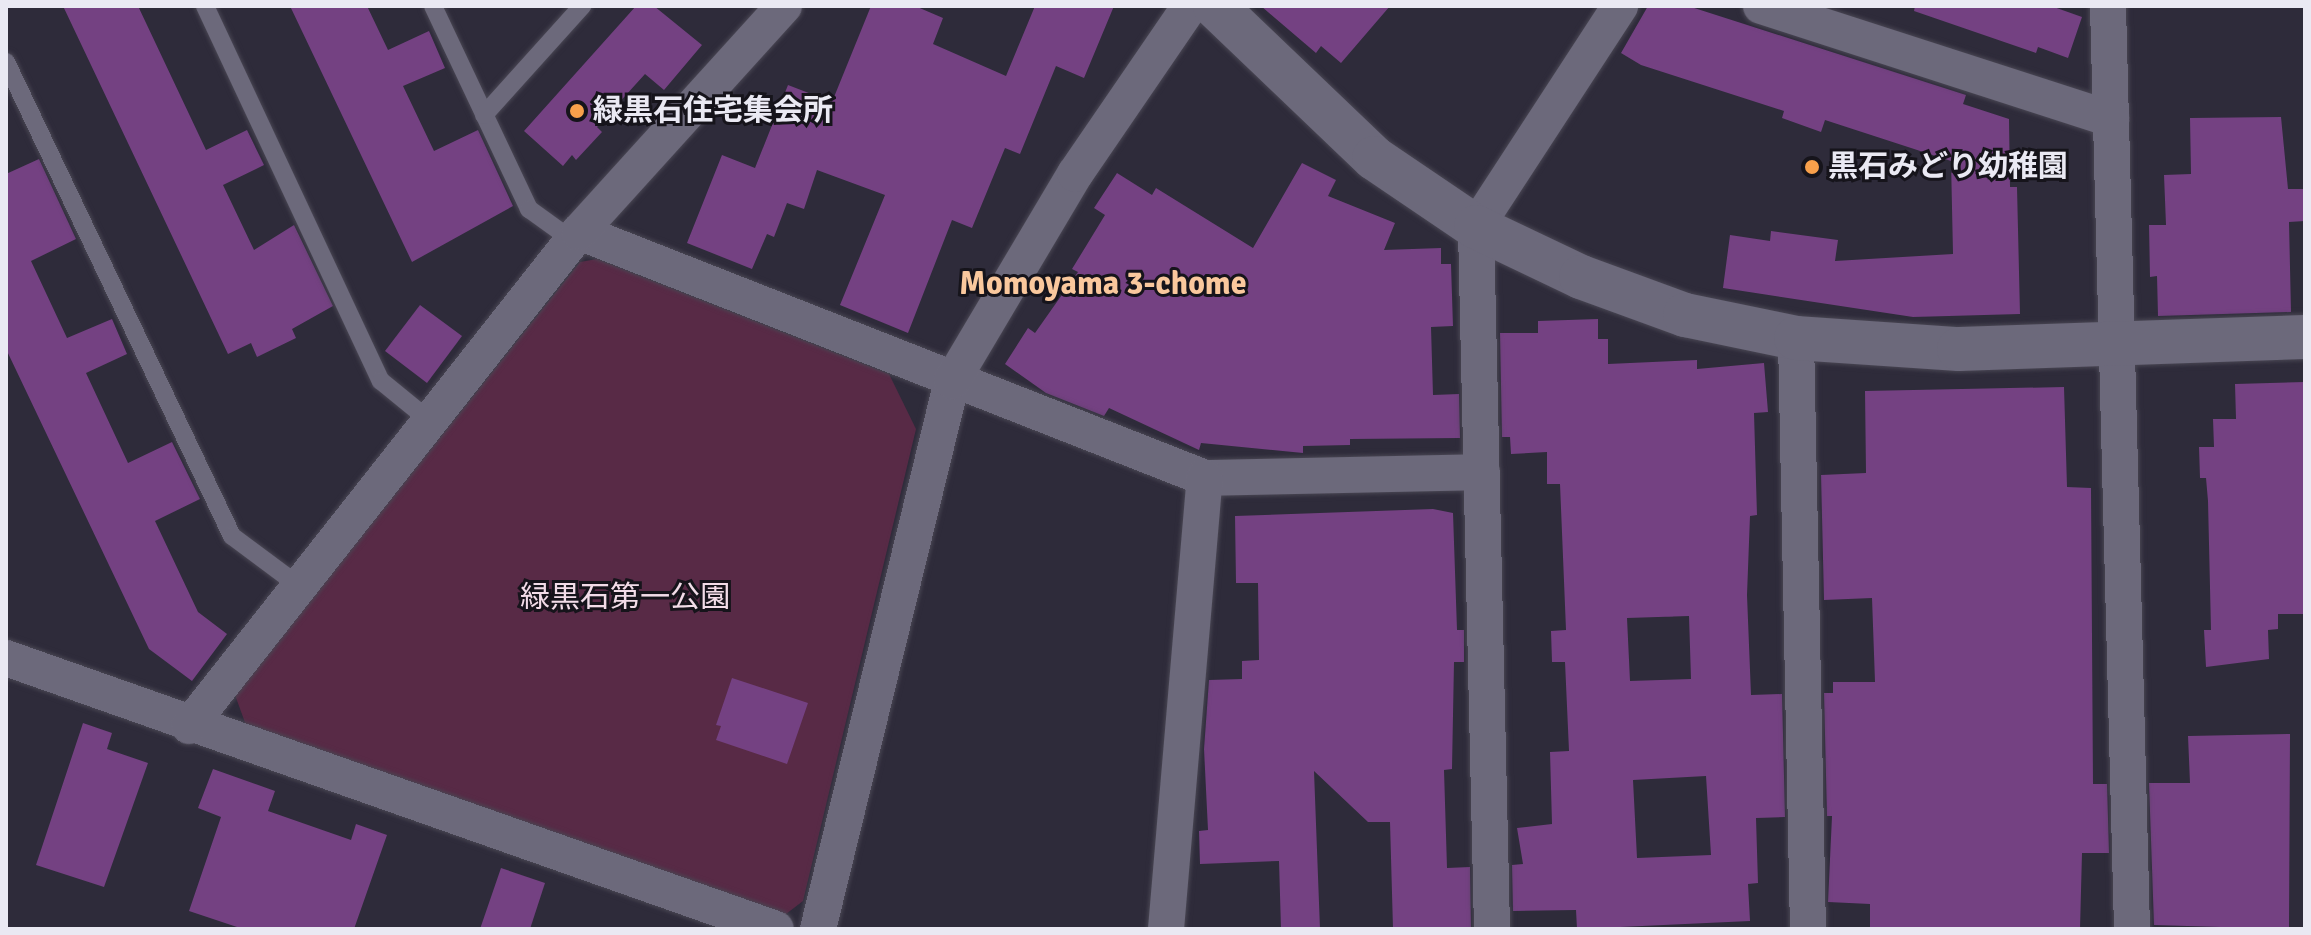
<!DOCTYPE html>
<html>
<head>
<meta charset="utf-8">
<style>
	body { margin:0 }
	#map { position:relative; width:2311px; height:935px; overflow:hidden; background:#2e2b3a; font-family:Signika,"Noto Sans JP",sans-serif }
	div>[style] { position:absolute }
	.green>* { inset:0; background:#582a46 }
	.building>* { inset:0; background:#744182 }
	.roads { filter:drop-shadow(0 0 2px #494653) drop-shadow(0 0 2px #494653) }
	.service>* { height:18px; margin:-9px; padding:0 9px; transform-origin:9px; border-radius:9px; background:#6c697b }
	.minor>* { height:36px; margin:-18px; padding:0 18px; transform-origin:18px; border-radius:18px; background:#6c697b }
	.tertiary>* { height:44px; margin:-22px; padding:0 22px; transform-origin:22px; border-radius:22px; background:#6c697b }
	.dots>* { width:22px; height:22px; translate:-50% -50%; box-sizing:border-box; border:4px solid #16141b; border-radius:50% }
	span { translate:-50% -50%; white-space:nowrap; text-align:center; line-height:1.15; -webkit-text-stroke:6px #16141b; paint-order:stroke }
	.poi-label { font-size:30px; color:#eae9f3; font-weight:700 }
	.left { translate:0 -50%; text-align:left }
	.park-label { font-size:30px; color:#f2dce8 }
	.neighbourhood-label { font-size:32px; color:#fac89d; font-weight:700 }
	.frame { position:absolute; inset:0; border:8px solid #eae9f3; pointer-events:none }
</style>
</head>
<body>
<div id="map">
	<div class="green">
		<div style="clip-path:polygon(597px 259px,889px 374px,916px 429px,803px 901px,786px 914px,247px 728px,235px 695px,580px 262px)"></div>
	</div>
	<div class="building">
		<div style="clip-path:polygon(63px 6px,138px 6px,206px 150px,247px 130px,264px 165px,223px 185px,254px 250px,294px 225px,333px 306px,292px 329px,296px 338px,257px 357px,251px 343px,228px 354px)"></div>
		<div style="clip-path:polygon(290px 6px,367px 6px,388px 50px,429px 31px,445px 68px,403px 86px,434px 151px,478px 130px,513px 206px,412px 262px)"></div>
		<div style="clip-path:polygon(636px 6px,654px 6px,702px 45px,664px 90px,645px 74px,597px 127px,602px 132px,576px 160px,572px 155px,563px 166px,524px 131px)"></div>
		<div style="clip-path:polygon(871px 6px,915px 6px,943px 18px,933px 44px,1006px 76px,1035px 6px,1114px 6px,1084px 78px,1056px 66px,1020px 154px,1005px 148px,972px 228px,952px 220px,908px 333px,840px 305px,885px 195px,817px 170px,804px 209px,787px 203px,774px 237px,767px 234px,752px 269px,687px 243px,722px 155px,755px 168px,788px 85px,832px 102px)"></div>
		<div style="clip-path:polygon(1261px 6px,1390px 6px,1341px 63px,1321px 46px,1316px 53px)"></div>
		<div style="clip-path:polygon(1648px 6px,1688px 6px,1966px 95px,1963px 104px,2009px 119px,2010px 187px,2017px 187px,2020px 314px,1913px 317px,1723px 288px,1730px 235px,1770px 241px,1771px 231px,1838px 240px,1835px 261px,1953px 254px,1951px 161px,1825px 120px,1821px 132px,1782px 118px,1784px 111px,1641px 65px,1621px 53px)"></div>
		<div style="clip-path:polygon(1915px 6px,2051px 6px,2082px 17px,2068px 58px,2038px 47px,2036px 53px,1914px 11px)"></div>
		<div style="clip-path:polygon(2281px 117px,2288px 189px,2305px 189px,2305px 221px,2289px 222px,2291px 312px,2158px 316px,2157px 276px,2150px 277px,2149px 225px,2166px 225px,2164px 175px,2191px 174px,2190px 118px)"></div>
		<div style="clip-path:polygon(39px 159px,76px 239px,31px 261px,67px 338px,112px 319px,127px 354px,86px 373px,128px 463px,172px 442px,200px 499px,155px 521px,198px 612px,227px 634px,192px 681px,149px 649px,6px 349px,6px 174px)"></div>
		<div style="clip-path:polygon(1302px 163px,1336px 180px,1328px 196px,1395px 223px,1384px 250px,1441px 248px,1441px 264px,1451px 264px,1453px 326px,1431px 327px,1433px 395px,1459px 394px,1460px 438px,1350px 439px,1350px 445px,1303px 446px,1303px 453px,1201px 443px,1199px 450px,1109px 408px,1104px 416px,1046px 393px,1005px 364px,1028px 328px,1035px 333px,1078px 272px,1072px 269px,1105px 215px,1094px 208px,1117px 173px,1152px 195px,1156px 188px,1253px 248px)"></div>
		<div style="clip-path:polygon(420px 305px,462px 336px,427px 383px,385px 351px)"></div>
		<div style="clip-path:polygon(evenodd,1598px 319px,1598px 339px,1608px 339px,1608px 364px,1697px 360px,1697px 369px,1764px 363px,1768px 412px,1754px 413px,1757px 515px,1750px 516px,1747px 595px,1751px 695px,1782px 694px,1785px 817px,1756px 818px,1758px 883px,1748px 884px,1750px 921px,1577px 929px,1576px 910px,1513px 911px,1512px 865px,1523px 864px,1517px 828px,1552px 824px,1550px 752px,1569px 751px,1565px 662px,1552px 662px,1551px 631px,1566px 630px,1560px 484px,1547px 484px,1547px 452px,1511px 454px,1510px 437px,1502px 437px,1500px 333px,1538px 333px,1538px 321px,1598px 319px,1689px 616px,1691px 679px,1630px 681px,1627px 618px,1689px 616px,1598px 319px,1706px 776px,1711px 855px,1637px 858px,1633px 780px,1706px 776px)"></div>
		<div style="clip-path:polygon(2305px 382px,2305px 614px,2278px 614px,2278px 629px,2268px 630px,2269px 659px,2206px 667px,2204px 630px,2211px 630px,2208px 501px,2206px 478px,2200px 478px,2199px 447px,2214px 447px,2213px 419px,2236px 419px,2235px 384px)"></div>
		<div style="clip-path:polygon(2064px 387px,2067px 487px,2091px 488px,2093px 784px,2107px 784px,2109px 853px,2082px 853px,2080px 929px,1870px 929px,1870px 904px,1828px 902px,1832px 816px,1827px 816px,1824px 693px,1833px 693px,1833px 682px,1875px 682px,1872px 598px,1824px 600px,1821px 475px,1866px 473px,1865px 391px)"></div>
		<div style="clip-path:polygon(1433px 509px,1453px 513px,1457px 630px,1464px 630px,1464px 662px,1454px 662px,1452px 769px,1444px 770px,1447px 868px,1470px 867px,1471px 929px,1393px 929px,1390px 822px,1368px 822px,1314px 771px,1320px 929px,1281px 929px,1279px 861px,1200px 864px,1199px 831px,1208px 830px,1204px 749px,1209px 680px,1242px 679px,1242px 661px,1259px 660px,1258px 583px,1236px 583px,1235px 516px)"></div>
		<div style="clip-path:polygon(732px 678px,808px 703px,787px 764px,716px 740px,721px 726px,716px 725px)"></div>
		<div style="clip-path:polygon(83px 723px,112px 733px,107px 749px,148px 763px,104px 887px,36px 865px)"></div>
		<div style="clip-path:polygon(2290px 734px,2289px 929px,2154px 925px,2149px 783px,2190px 783px,2188px 736px)"></div>
		<div style="clip-path:polygon(213px 769px,275px 791px,268px 811px,351px 840px,356px 824px,387px 835px,354px 929px,243px 929px,189px 911px,221px 817px,198px 808px)"></div>
		<div style="clip-path:polygon(501px 868px,545px 883px,530px 929px,480px 929px)"></div>
	</div>
	<div class="roads">
		<div class="service">
			<div style="left:205px;top:6px;width:414px;rotate:64.9deg"></div>
			<div style="left:381px;top:381px;width:63px;rotate:39.2deg"></div>
			<div style="left:433px;top:6px;width:225px;rotate:64.7deg"></div>
			<div style="left:529px;top:209px;width:53px;rotate:35.8deg"></div>
			<div style="left:6px;top:62px;width:525px;rotate:64.51deg"></div>
			<div style="left:232px;top:536px;width:84px;rotate:36.7deg"></div>
			<div style="left:484px;top:115px;width:147px;rotate:-48deg"></div>
		</div>
		<div class="minor">
			<div style="left:1761px;top:6px;width:368px;rotate:17.9deg"></div>
			<div style="left:2108px;top:6px;width:923px;rotate:88.51deg"></div>
			<div style="left:579px;top:232px;width:673px;rotate:21.45deg"></div>
			<div style="left:1205px;top:478px;width:277px;rotate:-1.2deg"></div>
			<div style="left:1796px;top:338px;width:591px;rotate:88.84deg"></div>
			<div style="left:6px;top:658px;width:816px;rotate:19.39deg"></div>
			<div style="left:189px;top:726px;width:629px;rotate:-51.71deg"></div>
			<div style="left:579px;top:232px;width:305px;rotate:-47.8deg"></div>
			<div style="left:818px;top:929px;width:564px;rotate:-76.26deg"></div>
			<div style="left:952px;top:381px;width:241px;rotate:-59.3deg"></div>
			<div style="left:1075px;top:174px;width:204px;rotate:-55.6deg"></div>
			<div style="left:1166px;top:929px;width:453px;rotate:-85.1deg"></div>
			<div style="left:1492px;top:929px;width:702px;rotate:-91.31deg"></div>
			<div style="left:1476px;top:227px;width:264px;rotate:-56.9deg"></div>
		</div>
		<div class="tertiary">
			<div style="left:1215px;top:6px;width:220px;rotate:43.7deg"></div>
			<div style="left:1374px;top:158px;width:123px;rotate:34.1deg"></div>
			<div style="left:1476px;top:227px;width:116px;rotate:25.5deg"></div>
			<div style="left:1581px;top:277px;width:111px;rotate:20.1deg"></div>
			<div style="left:1685px;top:315px;width:113px;rotate:11.7deg"></div>
			<div style="left:1796px;top:338px;width:163px;rotate:3.9deg"></div>
			<div style="left:1959px;top:349px;width:346px;rotate:-2deg"></div>
		</div>
	</div>
	<div class="dots">
		<div style="left:577px;top:111px;background:#f8a04b"></div>
		<div style="left:1812px;top:167px;background:#f8a04b"></div>
	</div>
	<div class="poi-label">
		<span class="left" style="left:593px;top:111px">緑黒石住宅集会所</span>
		<span class="left" style="left:1828px;top:167px">黒石みどり幼稚園</span>
	</div>
	<div class="park-label">
		<span style="left:625px;top:598px">緑黒石第一公園</span>
	</div>
	<div class="neighbourhood-label">
		<span style="left:1103px;top:284px">Momoyama 3-chome</span>
	</div>
	<div class="frame"></div>
</div>
</body>
</html>
